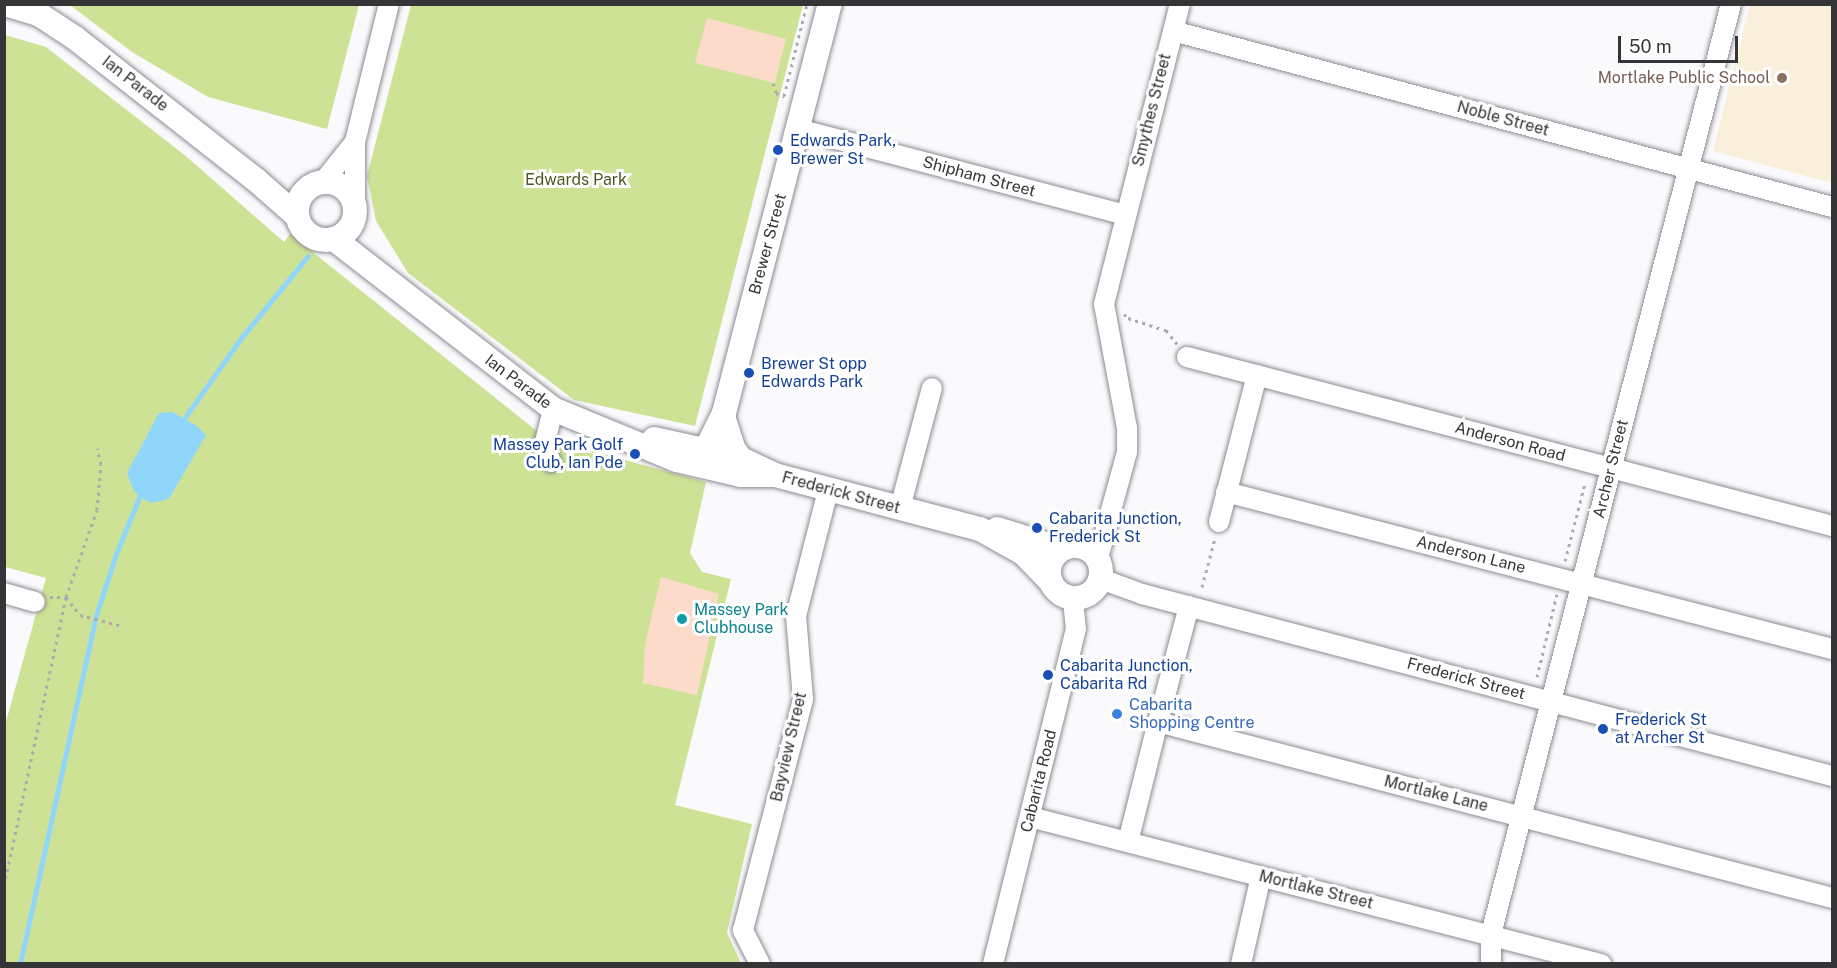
<!DOCTYPE html>
<html>
<head>
<meta charset="utf-8">
<style>
	body { margin:0 }
	#map { position:relative; width:1837px; height:968px; overflow:hidden; background:#fafafd; font-family:"Public Sans",sans-serif }
	div>[style] { position:absolute }
	.education>* { inset:0; background:#faefda }
	.green>* { inset:0; background:#cee295 }
	.water>* { inset:0; background:#90d6fa }
	.stream>* { height:4.5px; margin:-2.25px; padding:0 2.25px; transform-origin:2.25px; border-radius:2.25px; background:#90d6fa }
	.building>* { inset:0; background:#fddbcb }
	.path>* { height:3px; margin-top:-1.5px; transform-origin:0; background:repeating-linear-gradient(90deg,#acacaf 0 3px,transparent 0 7.5px) }
	.roads { filter:drop-shadow(0 0 2px #8c8b93) drop-shadow(0 0 2px #8c8b93) }
	.minor>* { height:20px; margin:-10px; padding:0 10px; transform-origin:10px; border-radius:10px; background:#fff }
	.major>* { height:24px; margin:-12px; padding:0 12px; transform-origin:12px; border-radius:12px; background:#fff }
	.major>.ring { margin:-12px; padding:0; box-sizing:content-box; background:none; border:24px solid #fff; border-radius:50% }
	.dots>* { width:16px; height:16px; translate:-50% -50%; box-sizing:border-box; border:3px solid #fff; border-radius:50% }
	span { translate:-50% -50%; white-space:nowrap; text-align:center; line-height:1.15; -webkit-text-stroke:6px #fff; paint-order:stroke }
	.education-label { font-size:16px; color:#785e54 }
	.right { translate:-100% -50%; text-align:right }
	.street-label { font-size:16px; color:#353538 }
	.transit-label { font-size:16px; color:#164399 }
	.left { translate:0 -50%; text-align:left }
	.park-label { font-size:16px; color:#4d5920 }
	.culture-label { font-size:16px; color:#0d838f }
	.shop-label { font-size:16px; color:#366cbe }
	.frame { position:absolute; inset:0; border:6px solid #353538; pointer-events:none }
	.scale { position:absolute; left:1618px; top:36px; width:120px; height:27px; box-sizing:border-box; border:3px solid #353538; border-top:0; padding-left:8px; font-size:18px; line-height:21px; white-space:nowrap; color:#353538; -webkit-text-stroke:4px #fff; paint-order:stroke }
</style>
</head>
<body>
<div id="map">
	<div class="education">
		<div style="clip-path:polygon(1750px 5px,1832px 5px,1832px 183px,1713px 151px)"></div>
	</div>
	<div class="green">
		<div style="clip-path:polygon(70px 5px,359px 5px,327px 129px,208px 97px,132px 52px)"></div>
		<div style="clip-path:polygon(411px 5px,803px 5px,695px 426px,574px 400px,408px 273px,376px 221px,367px 176px)"></div>
		<div style="clip-path:polygon(5px 35px,46px 47px,187px 157px,284px 242px,290px 234px,547px 439px,706px 482px,690px 553px,702px 572px,731px 579px,675px 805px,752px 824px,727px 933px,741px 963px,4px 963px,5px 725px,46px 578px,5px 567px)"></div>
	</div>
	<div class="water">
		<div style="clip-path:polygon(172px 412px,197px 426px,206px 435px,169px 499px,152px 503px,139px 497px,133px 489px,127px 473px,159px 413px)"></div>
	</div>
	<div class="stream">
		<div style="left:181px;top:423px;width:105px;rotate:-54.7deg"></div>
		<div style="left:242px;top:337px;width:104px;rotate:-50.8deg"></div>
		<div style="left:20px;top:964px;width:356px;rotate:-77.7deg"></div>
		<div style="left:96px;top:616px;width:65px;rotate:-72.1deg"></div>
		<div style="left:116px;top:554px;width:66px;rotate:-67.7deg"></div>
	</div>
	<div class="building">
		<div style="clip-path:polygon(707px 18px,786px 39px,775px 83px,695px 63px)"></div>
		<div style="clip-path:polygon(661px 577px,719px 594px,697px 695px,643px 683px,645px 645px)"></div>
	</div>
	<div class="path">
		<div style="left:773px;top:83px;width:10px;rotate:73deg"></div>
		<div style="left:776px;top:93px;width:9px;rotate:21deg"></div>
		<div style="left:784px;top:96px;width:95px;rotate:-76deg"></div>
		<div style="left:297px;top:235px;width:26px;rotate:37deg"></div>
		<div style="left:1124px;top:314px;width:6px;rotate:45deg"></div>
		<div style="left:1128px;top:318px;width:40px;rotate:18deg"></div>
		<div style="left:1166px;top:330px;width:18px;rotate:52deg"></div>
		<div style="left:1565px;top:561px;width:81px;rotate:-75.6deg"></div>
		<div style="left:1202px;top:587px;width:51px;rotate:-75.1deg"></div>
		<div style="left:50px;top:597px;width:16px"></div>
		<div style="left:66px;top:597px;width:23px;rotate:52deg"></div>
		<div style="left:80px;top:615px;width:43px;rotate:14.7deg"></div>
		<div style="left:1537px;top:677px;width:85px;rotate:-76.5deg"></div>
		<div style="left:4px;top:886px;width:296px;rotate:-77.9deg"></div>
		<div style="left:66px;top:597px;width:92px;rotate:-70.4deg"></div>
		<div style="left:97px;top:510px;width:46px;rotate:-85deg"></div>
		<div style="left:101px;top:464px;width:16px;rotate:-104deg"></div>
	</div>
	<div class="roads">
		<div class="minor">
			<div style="left:1173px;top:31px;width:682px;rotate:14.95deg"></div>
			<div style="left:798px;top:129px;width:338px;rotate:14.7deg"></div>
			<div style="left:323px;top:182px;width:51px;rotate:-51.3deg"></div>
			<div style="left:355px;top:208px;width:66px;rotate:-90deg"></div>
			<div style="left:355px;top:142px;width:142px;rotate:-76.2deg"></div>
			<div style="left:1187px;top:357px;width:667px;rotate:14.68deg"></div>
			<div style="left:724px;top:413px;width:38px;rotate:72deg"></div>
			<div style="left:736px;top:449px;width:15px;rotate:53deg"></div>
			<div style="left:551px;top:462px;width:17px;rotate:-114deg"></div>
			<div style="left:544px;top:446px;width:38px;rotate:-76deg"></div>
			<div style="left:1226px;top:492px;width:626px;rotate:14.52deg"></div>
			<div style="left:900px;top:508px;width:124px;rotate:-75.1deg"></div>
			<div style="left:1219px;top:522px;width:152px;rotate:-75.5deg"></div>
			<div style="left:1098px;top:558px;width:110px;rotate:-74.7deg"></div>
			<div style="left:1127px;top:452px;width:24px;rotate:-90deg"></div>
			<div style="left:1127px;top:428px;width:126px;rotate:-100.5deg"></div>
			<div style="left:1104px;top:304px;width:309px;rotate:-75.8deg"></div>
			<div style="left:1101px;top:579px;width:44px;rotate:20.1deg"></div>
			<div style="left:1142px;top:594px;width:714px;rotate:14.78deg"></div>
			<div style="left:4px;top:593px;width:32px;rotate:16deg"></div>
			<div style="left:1158px;top:722px;width:120px;rotate:-75deg"></div>
			<div style="left:1030px;top:817px;width:590px;rotate:14.44deg"></div>
			<div style="left:1128px;top:842px;width:124px;rotate:-76deg"></div>
			<div style="left:1158px;top:722px;width:697px;rotate:14.63deg"></div>
			<div style="left:760px;top:964px;width:38px;rotate:-117deg"></div>
			<div style="left:743px;top:930px;width:239px;rotate:-75.4deg"></div>
			<div style="left:803px;top:699px;width:83px;rotate:-94.8deg"></div>
			<div style="left:796px;top:616px;width:130px;rotate:-75.7deg"></div>
			<div style="left:993px;top:964px;width:345px;rotate:-76.1deg"></div>
			<div style="left:1076px;top:629px;width:31px;rotate:-96deg"></div>
			<div style="left:1241px;top:964px;width:90px;rotate:-77.2deg"></div>
			<div style="left:1491px;top:964px;width:30px;rotate:-90deg"></div>
			<div style="left:1491px;top:934px;width:960px;rotate:-75.53deg"></div>
		</div>
		<div class="major">
			<div style="left:5px;top:4px;width:37px;rotate:17deg"></div>
			<div style="left:40px;top:15px;width:42px;rotate:33.3deg"></div>
			<div style="left:75px;top:38px;width:229px;rotate:38.1deg"></div>
			<div style="left:255px;top:179px;width:56px;rotate:41.4deg"></div>
			<div class="ring" style="left:297px;top:182px;width:34px;height:34px"></div>
			<div style="left:334px;top:239px;width:277px;rotate:37.8deg"></div>
			<div style="left:553px;top:409px;width:134px;rotate:22.4deg"></div>
			<div style="left:677px;top:460px;width:66px;rotate:13.2deg"></div>
			<div style="left:741px;top:475px;width:34px"></div>
			<div style="left:654px;top:439px;width:71px;rotate:12.3deg"></div>
			<div style="left:723px;top:454px;width:23px;rotate:18deg"></div>
			<div style="left:745px;top:461px;width:33px;rotate:25deg"></div>
			<div style="left:775px;top:475px;width:212px;rotate:14.8deg"></div>
			<div style="left:980px;top:529px;width:49px;rotate:29.2deg"></div>
			<div style="left:1023px;top:553px;width:40px;rotate:46deg"></div>
			<div style="left:706px;top:449px;width:40px;rotate:-63.4deg"></div>
			<div style="left:724px;top:413px;width:423px;rotate:-75.5deg"></div>
			<div style="left:997px;top:529px;width:54px;rotate:17.1deg"></div>
			<div style="left:1049px;top:545px;width:17px;rotate:7deg"></div>
			<div class="ring" style="left:1049px;top:546px;width:28px;height:28px"></div>
		</div>
	</div>
	<div class="dots">
		<div style="left:1782px;top:78px;background:#8d6e63"></div>
		<div style="left:778px;top:150px;background:#1a4fb4"></div>
		<div style="left:749px;top:373px;background:#1a4fb4"></div>
		<div style="left:635px;top:454px;background:#1a4fb4"></div>
		<div style="left:1037px;top:528px;background:#1a4fb4"></div>
		<div style="left:682px;top:619px;background:#0f9aa8"></div>
		<div style="left:1048px;top:675px;background:#1a4fb4"></div>
		<div style="left:1117px;top:714px;background:#3f7fe0"></div>
		<div style="left:1603px;top:729px;background:#1a4fb4"></div>
	</div>
	<div class="education-label">
		<span class="right" style="left:1770px;top:78px">Mortlake Public School</span>
	</div>
	<div class="street-label">
		<span style="left:135px;top:84px;rotate:38deg">Ian Parade</span>
		<span style="left:1152px;top:110px;rotate:-76deg">Smythes Street</span>
		<span style="left:1503px;top:119px;rotate:15deg">Noble Street</span>
		<span style="left:979px;top:177px;rotate:15deg">Shipham Street</span>
		<span style="left:768px;top:244px;rotate:-75deg">Brewer Street</span>
		<span style="left:518px;top:382px;rotate:37deg">Ian Parade</span>
		<span style="left:1510px;top:442px;rotate:15deg">Anderson Road</span>
		<span style="left:1611px;top:469px;rotate:-76deg">Archer Street</span>
		<span style="left:841px;top:493px;rotate:15deg">Frederick Street</span>
		<span style="left:1471px;top:555px;rotate:14deg">Anderson Lane</span>
		<span style="left:1466px;top:679px;rotate:15deg">Frederick Street</span>
		<span style="left:789px;top:747px;rotate:-77deg">Bayview Street</span>
		<span style="left:1039px;top:781px;rotate:-76deg">Cabarita Road</span>
		<span style="left:1436px;top:794px;rotate:14deg">Mortlake Lane</span>
		<span style="left:1316px;top:890px;rotate:14deg">Mortlake Street</span>
	</div>
	<div class="transit-label">
		<span class="left" style="left:790px;top:150px">Edwards Park,<br>Brewer St</span>
		<span class="left" style="left:761px;top:373px">Brewer St opp<br>Edwards Park</span>
		<span class="right" style="left:623px;top:454px">Massey Park Golf<br>Club, Ian Pde</span>
		<span class="left" style="left:1049px;top:528px">Cabarita Junction,<br>Frederick St</span>
		<span class="left" style="left:1060px;top:675px">Cabarita Junction,<br>Cabarita Rd</span>
		<span class="left" style="left:1615px;top:729px">Frederick St<br>at Archer St</span>
	</div>
	<div class="park-label">
		<span style="left:576px;top:180px">Edwards Park</span>
	</div>
	<div class="culture-label">
		<span class="left" style="left:694px;top:619px">Massey Park<br>Clubhouse</span>
	</div>
	<div class="shop-label">
		<span class="left" style="left:1129px;top:714px">Cabarita<br>Shopping Centre</span>
	</div>
	<div class="frame"></div>
	<div class="scale">50 m</div>
</div>
</body>
</html>
